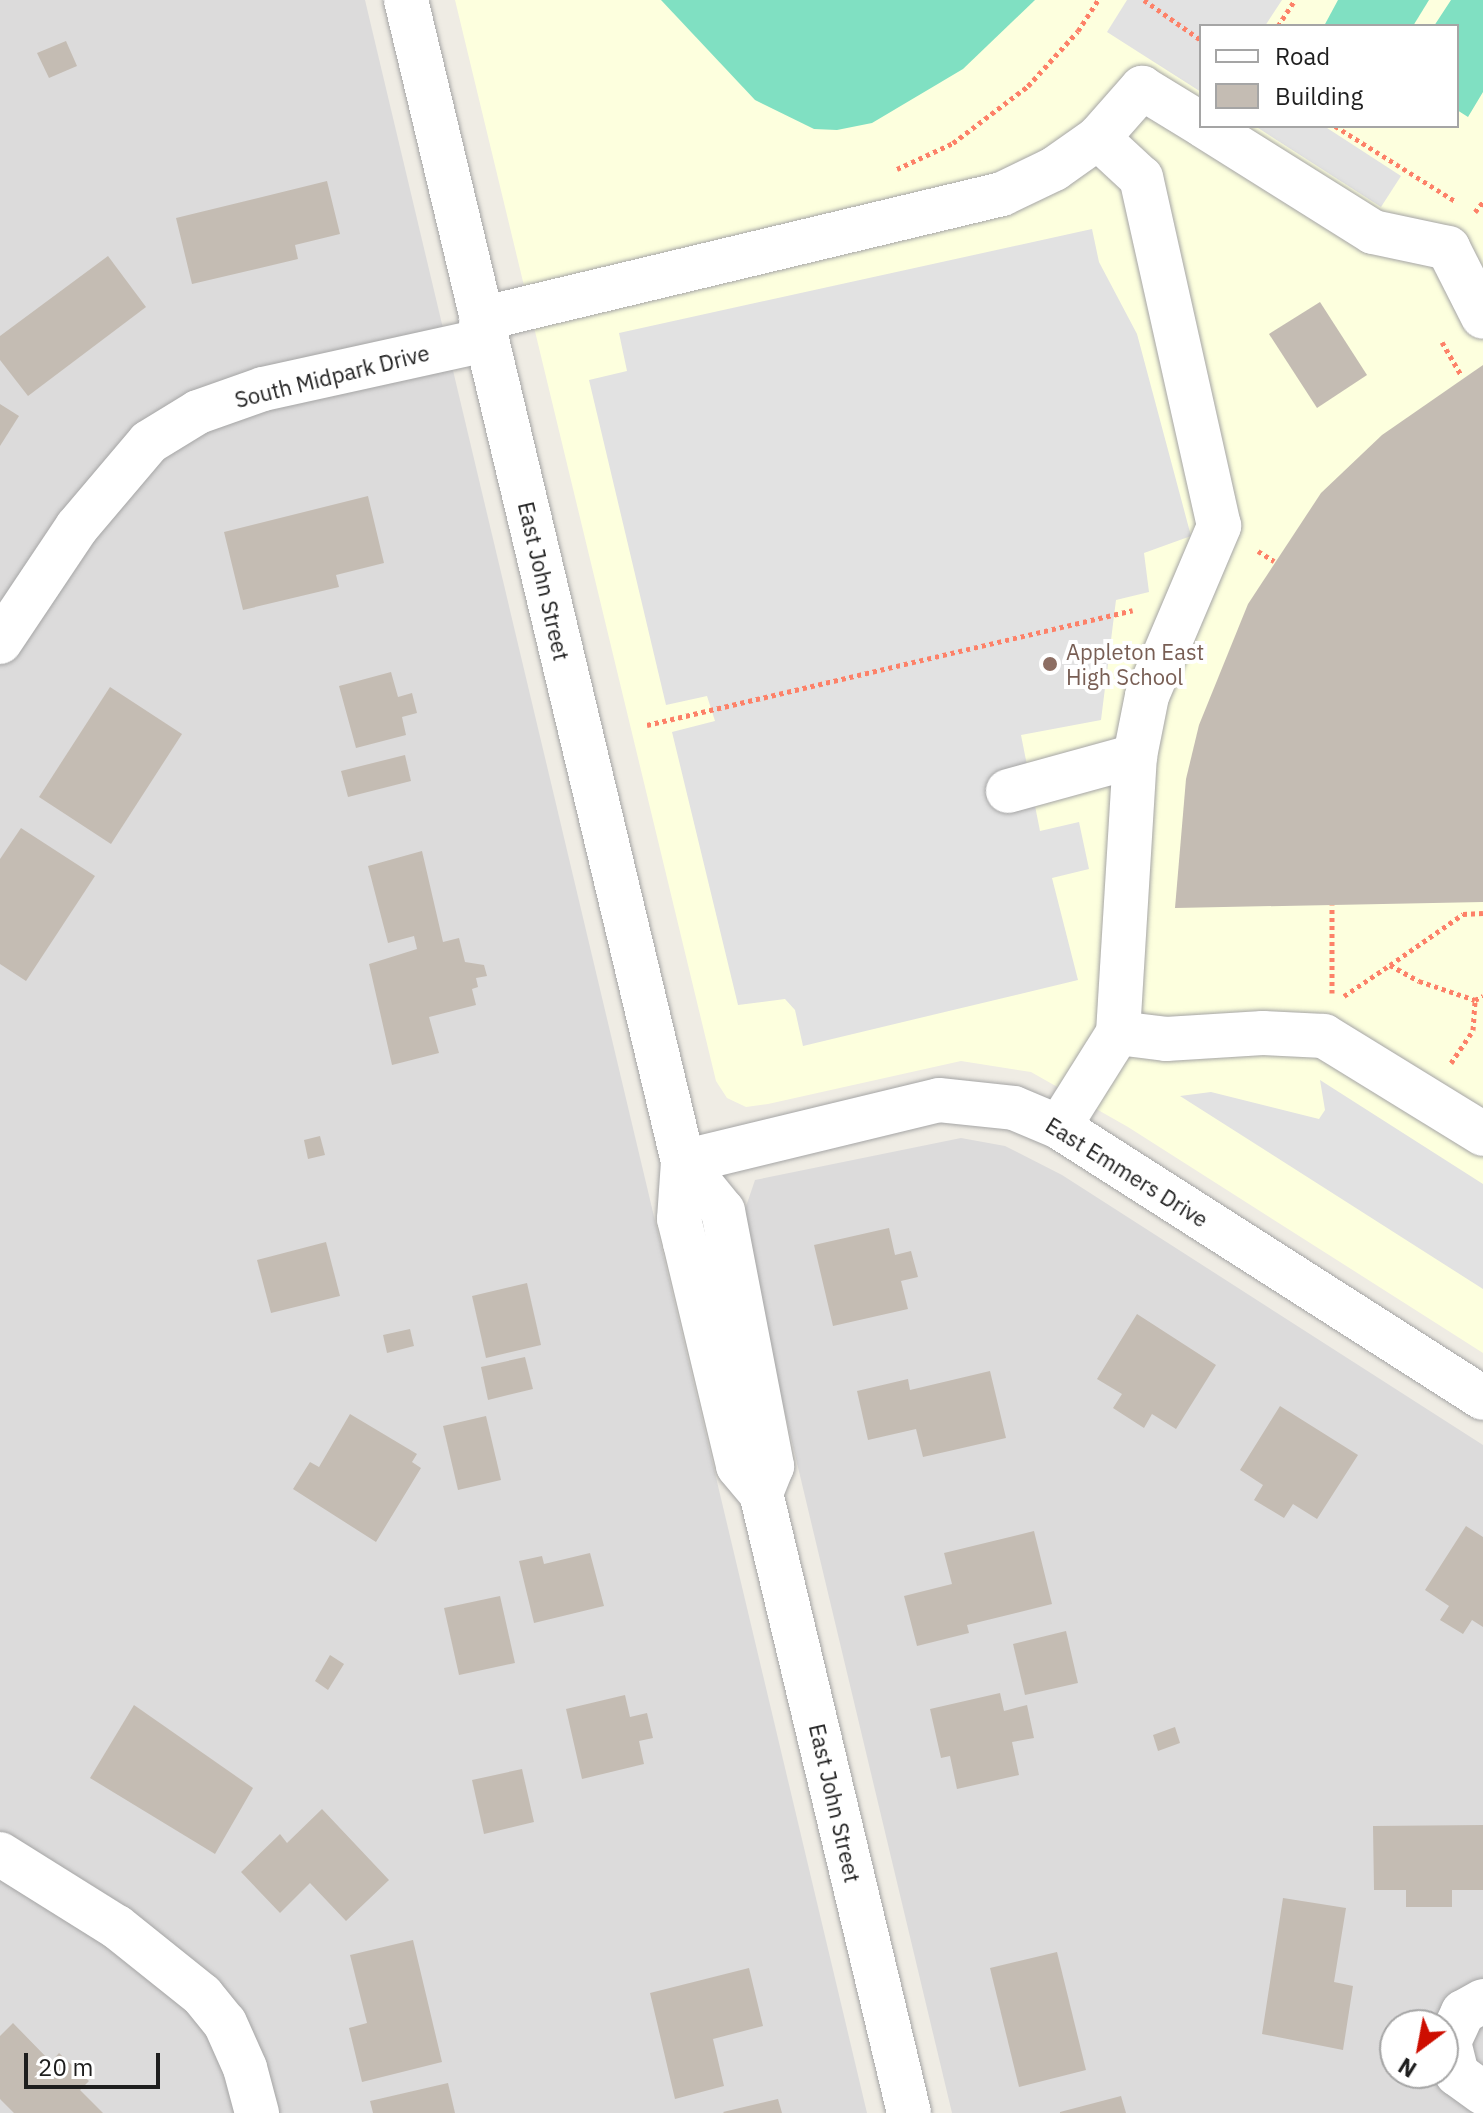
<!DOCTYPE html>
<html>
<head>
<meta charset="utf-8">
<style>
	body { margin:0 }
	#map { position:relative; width:1483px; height:2113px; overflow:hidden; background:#efece4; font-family:"IBM Plex Sans",sans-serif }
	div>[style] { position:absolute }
	.residential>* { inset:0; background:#dcdbdb }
	.education>* { inset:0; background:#fdffde }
	.pitch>* { inset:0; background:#80e0c2 }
	.parking>* { inset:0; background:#e2e2e2 }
	.building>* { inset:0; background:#c4bcb3 }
	.path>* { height:5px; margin-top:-2.5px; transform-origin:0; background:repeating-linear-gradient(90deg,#fd8168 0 4px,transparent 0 8px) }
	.roads { filter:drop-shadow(0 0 2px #a5a5a5) drop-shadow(0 0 2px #a5a5a5) }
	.minor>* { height:44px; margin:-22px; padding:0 22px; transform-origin:22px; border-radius:22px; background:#fff }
	.dots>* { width:22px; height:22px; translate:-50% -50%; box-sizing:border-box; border:4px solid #fff; border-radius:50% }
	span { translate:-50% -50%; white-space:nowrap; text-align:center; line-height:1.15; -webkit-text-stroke:8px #fff; paint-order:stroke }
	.street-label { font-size:22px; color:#1e1e1e }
	.education-label { font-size:22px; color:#785e54 }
	.left { translate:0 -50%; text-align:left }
	.legend { position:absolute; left:1199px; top:24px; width:260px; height:104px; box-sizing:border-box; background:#fff; border:2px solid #a5a5a5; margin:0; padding:10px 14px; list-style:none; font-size:24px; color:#1e1e1e }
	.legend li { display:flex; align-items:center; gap:16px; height:40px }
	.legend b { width:40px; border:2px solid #a5a5a5 }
	.north { position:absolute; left:1379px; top:2009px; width:80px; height:80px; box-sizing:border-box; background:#fff; border:2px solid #a5a5a5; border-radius:50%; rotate:212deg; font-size:22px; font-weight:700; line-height:32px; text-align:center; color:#1e1e1e }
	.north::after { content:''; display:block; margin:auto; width:28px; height:36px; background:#cd0e00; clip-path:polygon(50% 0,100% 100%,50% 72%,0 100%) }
	.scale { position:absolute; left:24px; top:2053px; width:136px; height:36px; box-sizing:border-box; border:4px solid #1e1e1e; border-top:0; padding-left:10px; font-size:24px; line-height:28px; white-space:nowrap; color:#1e1e1e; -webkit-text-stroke:6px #fff; paint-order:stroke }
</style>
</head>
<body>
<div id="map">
	<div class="residential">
		<div style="clip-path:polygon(0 0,365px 0,867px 2113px,0 2113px)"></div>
		<div style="clip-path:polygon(evenodd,961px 1138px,1005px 1146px,1062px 1175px,1483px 1445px,1483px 2113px,952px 2113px,740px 1224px,755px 1180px,961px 1138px,1395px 2025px,1443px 2025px,1443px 2073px,1395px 2073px,1395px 2025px)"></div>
	</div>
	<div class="education">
		<div style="clip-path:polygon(evenodd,455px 0,1483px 0,1483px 1353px,1128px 1127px,1031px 1072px,961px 1061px,768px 1104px,746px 1107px,727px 1098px,716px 1081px,455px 0,1201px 26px,1457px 26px,1457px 126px,1201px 126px,1201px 26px)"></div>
	</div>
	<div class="pitch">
		<div style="clip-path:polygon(661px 0,1035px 0,963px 69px,872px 123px,837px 130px,814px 129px,755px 100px)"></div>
		<div style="clip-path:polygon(1338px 0,1429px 0,1413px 26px,1324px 26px)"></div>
		<div style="clip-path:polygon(1451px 0,1483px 0,1483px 92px,1468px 117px,1457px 110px,1457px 26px,1434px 26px)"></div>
	</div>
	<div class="parking">
		<div style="clip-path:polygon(1127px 0,1282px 0,1265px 26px,1201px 26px,1201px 92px,1107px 32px)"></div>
		<div style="clip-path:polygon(1255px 126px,1324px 126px,1401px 176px,1381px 207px)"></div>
		<div style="clip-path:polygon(1092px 229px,1099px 262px,1137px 334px,1191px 536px,1144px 553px,1149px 592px,1116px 600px,1101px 720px,1021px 735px,1040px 831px,1079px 822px,1089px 869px,1052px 878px,1078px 980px,803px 1046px,795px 1010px,785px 999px,738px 1005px,672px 732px,715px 721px,707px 696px,666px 705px,589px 380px,627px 371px,619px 333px)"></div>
		<div style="clip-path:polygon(1320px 1080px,1483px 1184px,1483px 1289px,1180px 1096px,1211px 1092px,1319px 1119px,1325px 1110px)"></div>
	</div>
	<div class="building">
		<div style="clip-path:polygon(66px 41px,77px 66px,49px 78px,37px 53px)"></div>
		<div style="clip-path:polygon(327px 181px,340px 234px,295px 245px,298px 259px,192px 284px,176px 218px)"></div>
		<div style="clip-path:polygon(108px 256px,146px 307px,28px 396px,0 360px,0 336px)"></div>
		<div style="clip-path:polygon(1320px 302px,1367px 375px,1317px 408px,1269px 334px)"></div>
		<div style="clip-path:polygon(1483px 365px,1483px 902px,1175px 908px,1186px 779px,1199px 725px,1248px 604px,1321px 493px,1382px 435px)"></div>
		<div style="clip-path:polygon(0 404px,19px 416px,0 446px)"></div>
		<div style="clip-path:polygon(368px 496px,384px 563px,336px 575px,339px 587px,243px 610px,224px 532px)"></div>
		<div style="clip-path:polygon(391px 672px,398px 697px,412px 693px,417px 713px,402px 717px,406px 735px,356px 748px,339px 686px)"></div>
		<div style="clip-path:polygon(110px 687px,182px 734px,111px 844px,39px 797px)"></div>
		<div style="clip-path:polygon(405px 755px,411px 781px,348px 797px,341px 771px)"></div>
		<div style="clip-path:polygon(21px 828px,95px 876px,26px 981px,0 964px,0 859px)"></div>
		<div style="clip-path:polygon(422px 851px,443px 942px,459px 938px,465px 962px,484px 965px,487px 976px,476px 978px,478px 987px,472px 989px,476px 1005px,429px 1017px,439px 1053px,392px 1065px,369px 964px,417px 949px,414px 936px,388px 943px,368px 866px)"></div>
		<div style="clip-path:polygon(320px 1136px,325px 1155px,308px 1159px,304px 1140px)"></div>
		<div style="clip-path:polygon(889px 1228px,895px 1255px,911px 1251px,918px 1277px,901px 1281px,908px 1309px,833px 1326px,814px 1245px)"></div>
		<div style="clip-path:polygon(326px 1242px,340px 1296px,271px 1313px,257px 1260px)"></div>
		<div style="clip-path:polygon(527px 1283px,541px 1345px,486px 1358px,472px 1296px)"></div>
		<div style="clip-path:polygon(1137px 1314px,1216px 1365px,1176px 1429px,1152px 1414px,1144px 1428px,1113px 1408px,1122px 1394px,1097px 1379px)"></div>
		<div style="clip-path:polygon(410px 1329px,414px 1346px,387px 1353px,383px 1335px)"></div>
		<div style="clip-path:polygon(525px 1357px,533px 1389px,488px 1400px,481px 1367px)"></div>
		<div style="clip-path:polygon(990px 1371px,1006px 1438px,923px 1457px,916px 1429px,868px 1440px,857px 1391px,908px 1379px,910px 1390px)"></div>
		<div style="clip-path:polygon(1280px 1406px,1358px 1455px,1317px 1519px,1293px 1504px,1284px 1518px,1254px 1500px,1263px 1485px,1240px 1470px)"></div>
		<div style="clip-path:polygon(350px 1414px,417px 1454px,412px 1462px,421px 1468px,376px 1542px,293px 1489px,310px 1462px,319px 1467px)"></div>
		<div style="clip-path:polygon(486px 1416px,501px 1480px,458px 1490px,443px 1426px)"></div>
		<div style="clip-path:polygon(1466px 1526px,1483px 1537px,1483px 1627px,1472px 1620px,1463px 1634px,1440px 1620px,1449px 1606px,1425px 1590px)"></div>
		<div style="clip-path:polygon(1034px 1531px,1052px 1604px,967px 1625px,969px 1633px,917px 1646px,904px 1596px,952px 1584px,944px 1553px)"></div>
		<div style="clip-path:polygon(590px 1553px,604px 1606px,534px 1623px,519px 1561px,542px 1556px,544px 1564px)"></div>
		<div style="clip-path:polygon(500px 1596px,515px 1663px,459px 1675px,444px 1608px)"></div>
		<div style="clip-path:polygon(1066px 1631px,1078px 1683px,1025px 1695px,1013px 1644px)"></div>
		<div style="clip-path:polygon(330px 1655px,344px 1664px,328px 1690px,315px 1681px)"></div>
		<div style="clip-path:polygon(1000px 1693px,1004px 1711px,1027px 1705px,1034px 1738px,1012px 1742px,1019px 1775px,957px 1789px,950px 1756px,941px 1758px,930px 1709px)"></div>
		<div style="clip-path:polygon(625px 1695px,630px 1717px,647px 1713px,653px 1738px,639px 1741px,644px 1764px,582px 1779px,566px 1709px)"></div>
		<div style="clip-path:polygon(134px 1705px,253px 1788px,215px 1854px,90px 1778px)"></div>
		<div style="clip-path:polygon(1175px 1727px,1180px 1743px,1158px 1751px,1153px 1735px)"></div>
		<div style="clip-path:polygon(522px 1769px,534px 1822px,484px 1834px,472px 1780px)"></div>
		<div style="clip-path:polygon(322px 1809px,389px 1880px,346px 1921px,310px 1883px,280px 1913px,241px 1872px,280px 1834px,287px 1843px)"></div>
		<div style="clip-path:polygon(1483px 1825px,1483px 1890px,1452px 1890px,1452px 1907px,1406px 1907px,1406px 1890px,1374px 1890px,1373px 1826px)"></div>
		<div style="clip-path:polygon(1283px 1898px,1346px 1908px,1334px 1982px,1353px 1986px,1343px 2050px,1262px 2034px)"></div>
		<div style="clip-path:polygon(413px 1940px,442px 2062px,362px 2082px,349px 2028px,367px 2023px,350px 1955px)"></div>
		<div style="clip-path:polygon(1057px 1952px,1086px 2070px,1019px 2087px,990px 1968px)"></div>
		<div style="clip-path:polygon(749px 1968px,763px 2026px,713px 2039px,724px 2086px,675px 2099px,650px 1993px)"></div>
		<div style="clip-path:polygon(13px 2023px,51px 2062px,59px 2053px,89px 2081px,80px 2090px,103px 2113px,14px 2113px,0 2099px,0 2036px)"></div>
		<div style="clip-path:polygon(448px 2083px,455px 2113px,373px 2113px,370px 2101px)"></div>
		<div style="clip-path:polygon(1121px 2096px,1126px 2113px,1060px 2113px,1060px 2112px)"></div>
		<div style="clip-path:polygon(778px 2099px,782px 2113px,724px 2113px,723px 2112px)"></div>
	</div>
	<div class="path">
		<div style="left:1144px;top:0;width:70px;rotate:35.1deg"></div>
		<div style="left:1278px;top:26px;width:31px;rotate:-57deg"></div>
		<div style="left:1335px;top:126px;width:142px;rotate:32deg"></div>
		<div style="left:897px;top:169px;width:62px;rotate:-24.9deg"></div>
		<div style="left:953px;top:143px;width:94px;rotate:-37.2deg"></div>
		<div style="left:1028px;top:86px;width:74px;rotate:-47.7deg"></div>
		<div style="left:1078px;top:31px;width:37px;rotate:-57deg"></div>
		<div style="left:1475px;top:212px;width:13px;rotate:-51deg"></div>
		<div style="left:1442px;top:342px;width:39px;rotate:60deg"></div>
		<div style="left:1258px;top:551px;width:19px;rotate:32deg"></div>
		<div style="left:647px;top:725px;width:499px;rotate:-13.3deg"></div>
		<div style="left:1390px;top:965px;width:89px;rotate:-34.9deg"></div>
		<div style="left:1463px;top:914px;width:20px;rotate:-3deg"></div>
		<div style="left:1332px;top:993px;width:88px;rotate:-90deg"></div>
		<div style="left:1344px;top:996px;width:55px;rotate:-34deg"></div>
		<div style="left:1390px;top:965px;width:33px;rotate:29deg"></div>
		<div style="left:1419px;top:981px;width:59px;rotate:18.7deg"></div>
		<div style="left:1451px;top:1063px;width:40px;rotate:-56deg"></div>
		<div style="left:1473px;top:1030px;width:30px;rotate:-86deg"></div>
		<div style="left:1475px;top:1000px;width:9px;rotate:-27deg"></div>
	</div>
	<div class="roads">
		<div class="minor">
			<div style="left:406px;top:0;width:1195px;rotate:76.59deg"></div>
			<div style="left:683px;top:1162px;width:57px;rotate:94deg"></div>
			<div style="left:679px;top:1219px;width:25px;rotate:76deg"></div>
			<div style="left:685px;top:1243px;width:229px;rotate:76.6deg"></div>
			<div style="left:738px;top:1466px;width:35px;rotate:50deg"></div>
			<div style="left:761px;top:1493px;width:637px;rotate:76.57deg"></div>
			<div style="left:1204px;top:126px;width:199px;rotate:32.1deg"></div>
			<div style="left:1373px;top:232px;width:77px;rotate:12deg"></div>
			<div style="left:1448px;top:248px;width:77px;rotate:63.1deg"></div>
			<div style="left:481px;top:319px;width:536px;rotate:-13.49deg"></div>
			<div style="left:1002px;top:194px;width:58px;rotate:-25.7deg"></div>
			<div style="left:1054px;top:169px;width:54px;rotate:-35.2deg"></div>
			<div style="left:1098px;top:138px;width:67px;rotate:-48.7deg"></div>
			<div style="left:1142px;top:88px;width:69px;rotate:31.4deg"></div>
			<div style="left:0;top:642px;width:138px;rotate:-56.2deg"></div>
			<div style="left:77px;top:527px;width:111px;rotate:-49.7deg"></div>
			<div style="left:149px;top:442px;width:57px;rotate:-31.5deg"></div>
			<div style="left:198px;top:412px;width:69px;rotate:-19.5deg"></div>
			<div style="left:263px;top:389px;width:228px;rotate:-12.4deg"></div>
			<div style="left:1008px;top:791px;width:132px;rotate:-15.4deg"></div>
			<div style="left:1118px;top:1033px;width:48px;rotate:7.1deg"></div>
			<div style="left:1166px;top:1039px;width:97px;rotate:-3.5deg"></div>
			<div style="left:1263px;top:1033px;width:61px;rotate:2.8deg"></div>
			<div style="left:1324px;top:1036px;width:187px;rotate:31.6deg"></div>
			<div style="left:1059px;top:1127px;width:111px;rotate:-57.9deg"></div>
			<div style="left:1118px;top:1033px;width:278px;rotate:-86.5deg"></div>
			<div style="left:1135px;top:756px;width:61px;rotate:-78.7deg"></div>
			<div style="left:1147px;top:696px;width:185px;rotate:-67deg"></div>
			<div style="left:1219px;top:526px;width:357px;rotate:-102.6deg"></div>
			<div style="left:1141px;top:178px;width:59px;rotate:-137.1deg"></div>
			<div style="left:683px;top:1162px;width:263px;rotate:-13.6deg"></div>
			<div style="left:939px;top:1100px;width:75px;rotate:6.1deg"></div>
			<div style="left:1014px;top:1108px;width:49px;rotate:22.9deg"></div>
			<div style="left:1059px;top:1127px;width:503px;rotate:32.58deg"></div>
			<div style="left:683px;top:1162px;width:63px;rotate:50.8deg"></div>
			<div style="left:723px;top:1211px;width:260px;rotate:79.1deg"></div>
			<div style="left:772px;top:1466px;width:29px;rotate:112deg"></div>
			<div style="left:0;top:1854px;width:138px;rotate:32deg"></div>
			<div style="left:117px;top:1927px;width:109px;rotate:38.7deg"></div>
			<div style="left:202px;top:1995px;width:36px;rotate:51deg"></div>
			<div style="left:225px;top:2023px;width:49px;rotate:66deg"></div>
			<div style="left:245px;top:2068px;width:47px;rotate:75.1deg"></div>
			<div style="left:1483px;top:2001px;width:23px;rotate:151deg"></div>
			<div style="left:1463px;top:2012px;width:33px;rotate:115deg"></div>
			<div style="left:1449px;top:2042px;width:33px;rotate:76deg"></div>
			<div style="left:1457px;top:2074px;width:32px;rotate:36deg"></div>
		</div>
	</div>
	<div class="dots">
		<div style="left:1050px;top:664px;background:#8d6e63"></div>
	</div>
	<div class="street-label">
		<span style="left:332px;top:376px;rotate:-14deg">South Midpark Drive</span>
		<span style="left:544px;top:581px;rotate:77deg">East John Street</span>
		<span style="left:1127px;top:1172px;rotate:32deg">East Emmers Drive</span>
		<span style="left:835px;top:1803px;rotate:77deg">East John Street</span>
	</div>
	<div class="education-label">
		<span class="left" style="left:1066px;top:664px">Appleton East<br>High School</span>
	</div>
	<ul class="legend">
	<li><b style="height:10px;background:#fff"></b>Road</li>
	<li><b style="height:22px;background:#c4bcb3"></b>Building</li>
	</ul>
	<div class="north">N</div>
	<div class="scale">20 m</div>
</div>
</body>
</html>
